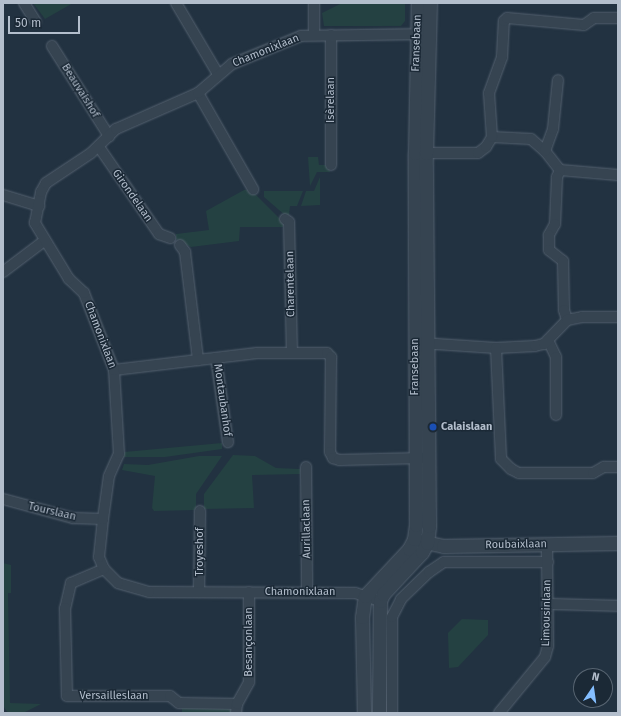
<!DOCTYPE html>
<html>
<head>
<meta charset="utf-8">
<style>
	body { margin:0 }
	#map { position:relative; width:621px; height:716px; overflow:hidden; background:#223241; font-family:"Fira Sans",sans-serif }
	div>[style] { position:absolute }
	.green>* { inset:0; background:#244142 }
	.roads { filter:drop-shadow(0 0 1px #54616f) drop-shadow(0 0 1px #54616f) }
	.minor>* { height:10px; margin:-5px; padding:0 5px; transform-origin:5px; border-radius:5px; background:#364451 }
	.tertiary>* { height:13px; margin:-6.5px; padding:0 6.5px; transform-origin:6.5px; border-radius:6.5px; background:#364451 }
	.dots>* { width:11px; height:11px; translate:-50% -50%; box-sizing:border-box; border:2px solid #1b2936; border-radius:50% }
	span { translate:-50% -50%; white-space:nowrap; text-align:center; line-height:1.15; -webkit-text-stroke:3px #1b2936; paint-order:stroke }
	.street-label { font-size:11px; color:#b3becc }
	.poi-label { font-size:11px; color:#b3becc; font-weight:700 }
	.left { translate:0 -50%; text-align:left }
	.frame { position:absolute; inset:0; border:4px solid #b3becc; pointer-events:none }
	.north { position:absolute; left:573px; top:668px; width:40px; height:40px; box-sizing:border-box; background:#1b2936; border:1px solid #586572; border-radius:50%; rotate:13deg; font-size:11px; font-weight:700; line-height:16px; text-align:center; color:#b3becc }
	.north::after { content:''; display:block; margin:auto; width:14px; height:18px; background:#84beff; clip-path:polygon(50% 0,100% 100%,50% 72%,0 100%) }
	.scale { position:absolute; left:8px; top:16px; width:72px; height:18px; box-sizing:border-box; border:2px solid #b3becc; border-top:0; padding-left:5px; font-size:12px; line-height:14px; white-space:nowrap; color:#b3becc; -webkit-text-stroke:3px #1b2936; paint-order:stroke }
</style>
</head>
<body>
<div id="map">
	<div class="green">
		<div style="clip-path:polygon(33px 3px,73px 3px,45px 19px)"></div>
		<div style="clip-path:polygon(342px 3px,405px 3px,405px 21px,401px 26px,324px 26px,322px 13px)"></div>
		<div style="clip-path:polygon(308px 157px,318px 157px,319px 165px,329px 165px,330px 172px,317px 172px,310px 186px)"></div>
		<div style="clip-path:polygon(320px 177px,320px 205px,301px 206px,306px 191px,314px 191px)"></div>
		<div style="clip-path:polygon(244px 190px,251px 190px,283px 222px,283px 227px,240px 227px,239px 241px,191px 247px,176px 239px,176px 234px,209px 230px,206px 211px)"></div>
		<div style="clip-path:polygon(264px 191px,303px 191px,297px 206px,290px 206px,289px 215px,286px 216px,264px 197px)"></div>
		<div style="clip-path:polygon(222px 443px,222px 449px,165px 457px,124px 457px,124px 452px)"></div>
		<div style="clip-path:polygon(233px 455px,255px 456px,276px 468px,300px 469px,300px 474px,252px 475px,254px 508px,204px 509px,204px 494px)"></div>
		<div style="clip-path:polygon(199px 456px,222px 456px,196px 494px,196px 510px,154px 511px,152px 508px,155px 476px,122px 470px,124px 464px,148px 465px)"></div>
		<div style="clip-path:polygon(3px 563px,11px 565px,11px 593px,8px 593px,10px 703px,41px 704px,23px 713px,8px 713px,3px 706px)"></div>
		<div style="clip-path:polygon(462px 619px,488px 620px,488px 635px,458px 667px,449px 668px,448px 633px)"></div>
		<div style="clip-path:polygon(182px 708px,228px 709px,233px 710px,233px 713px,182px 713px)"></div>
	</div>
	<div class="roads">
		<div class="minor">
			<div style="left:24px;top:3px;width:22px;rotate:58deg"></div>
			<div style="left:176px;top:3px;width:82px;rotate:59.4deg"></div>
			<div style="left:314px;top:35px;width:32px;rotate:-90deg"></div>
			<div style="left:331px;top:35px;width:130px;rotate:90deg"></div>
			<div style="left:52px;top:46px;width:107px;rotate:57.7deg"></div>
			<div style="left:198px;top:93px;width:111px;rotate:60.2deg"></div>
			<div style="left:492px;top:137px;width:39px;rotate:3deg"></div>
			<div style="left:531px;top:139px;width:18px;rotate:41deg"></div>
			<div style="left:545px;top:151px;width:24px;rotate:52deg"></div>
			<div style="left:560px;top:170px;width:58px;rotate:4.9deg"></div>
			<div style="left:99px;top:147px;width:106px;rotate:55.4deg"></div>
			<div style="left:159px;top:234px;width:12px;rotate:20deg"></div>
			<div style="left:545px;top:151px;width:23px;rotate:-70deg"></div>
			<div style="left:553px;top:129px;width:49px;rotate:-84.2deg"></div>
			<div style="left:419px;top:153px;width:59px"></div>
			<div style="left:478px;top:153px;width:10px;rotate:-37deg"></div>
			<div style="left:486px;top:147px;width:12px;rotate:-59deg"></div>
			<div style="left:492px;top:137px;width:44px;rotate:-93.9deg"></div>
			<div style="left:489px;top:93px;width:38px;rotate:-70deg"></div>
			<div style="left:502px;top:57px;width:36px;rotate:-87deg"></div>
			<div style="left:504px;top:21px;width:4px;rotate:-45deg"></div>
			<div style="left:507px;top:18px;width:77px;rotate:5.2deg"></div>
			<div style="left:584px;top:25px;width:12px;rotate:-35deg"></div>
			<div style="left:594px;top:18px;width:24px"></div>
			<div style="left:560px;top:170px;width:8px;rotate:113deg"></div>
			<div style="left:557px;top:177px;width:47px;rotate:92.4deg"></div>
			<div style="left:555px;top:224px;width:13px;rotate:119deg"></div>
			<div style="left:549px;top:235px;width:15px;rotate:90deg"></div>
			<div style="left:549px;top:250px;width:18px;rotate:38deg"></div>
			<div style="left:563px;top:261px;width:49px;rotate:88.8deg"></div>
			<div style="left:564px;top:310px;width:10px;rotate:73deg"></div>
			<div style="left:3px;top:195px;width:38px;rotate:17deg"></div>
			<div style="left:285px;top:219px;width:5px;rotate:37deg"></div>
			<div style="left:289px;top:222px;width:130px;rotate:88.7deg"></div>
			<div style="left:180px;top:245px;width:9px;rotate:54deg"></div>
			<div style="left:185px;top:252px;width:109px;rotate:83.1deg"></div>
			<div style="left:3px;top:272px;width:51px;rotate:-37.1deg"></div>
			<div style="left:548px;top:340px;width:19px;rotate:65deg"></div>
			<div style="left:556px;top:357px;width:58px;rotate:90deg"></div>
			<div style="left:421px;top:343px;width:75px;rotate:3.8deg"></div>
			<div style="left:496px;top:348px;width:39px;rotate:-3deg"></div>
			<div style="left:535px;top:346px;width:9px;rotate:-13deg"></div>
			<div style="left:544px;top:344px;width:33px;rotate:-46deg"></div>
			<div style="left:567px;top:320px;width:15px;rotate:-11deg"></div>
			<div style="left:582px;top:317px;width:36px"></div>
			<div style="left:496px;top:348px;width:111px;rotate:87.4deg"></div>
			<div style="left:501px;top:459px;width:14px;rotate:45deg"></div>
			<div style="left:511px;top:469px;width:9px;rotate:27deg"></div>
			<div style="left:519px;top:473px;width:74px"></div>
			<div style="left:593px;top:473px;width:13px;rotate:-29deg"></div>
			<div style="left:604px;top:467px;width:14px"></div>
			<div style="left:216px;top:358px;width:85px;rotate:81.9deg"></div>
			<div style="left:114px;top:370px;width:144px;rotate:-6.8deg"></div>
			<div style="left:257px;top:353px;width:70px"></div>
			<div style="left:327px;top:353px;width:6px;rotate:45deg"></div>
			<div style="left:331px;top:357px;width:95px;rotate:90.6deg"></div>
			<div style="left:330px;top:452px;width:7px;rotate:63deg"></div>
			<div style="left:333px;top:458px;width:6px;rotate:18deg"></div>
			<div style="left:339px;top:460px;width:84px;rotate:-1.4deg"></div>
			<div style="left:306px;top:467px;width:125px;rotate:89.5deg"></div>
			<div style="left:3px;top:499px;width:73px;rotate:15.2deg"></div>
			<div style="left:73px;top:518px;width:30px;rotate:2deg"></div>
			<div style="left:104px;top:569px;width:36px;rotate:157deg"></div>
			<div style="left:71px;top:583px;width:26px;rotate:103deg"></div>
			<div style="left:65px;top:608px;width:88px;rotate:88.7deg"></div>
			<div style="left:67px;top:696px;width:103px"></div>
			<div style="left:170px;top:696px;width:11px;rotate:38deg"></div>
			<div style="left:179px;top:703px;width:58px;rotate:1deg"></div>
			<div style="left:199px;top:592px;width:81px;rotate:-89.3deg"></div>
			<div style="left:380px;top:601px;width:26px;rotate:-162deg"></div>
			<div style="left:355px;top:593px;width:206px;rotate:-179.7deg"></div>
			<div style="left:149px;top:592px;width:32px;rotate:-164deg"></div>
			<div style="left:118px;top:583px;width:20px;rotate:-135deg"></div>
			<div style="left:104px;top:569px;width:13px;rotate:-113deg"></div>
			<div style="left:99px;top:557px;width:38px;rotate:-84deg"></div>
			<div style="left:103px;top:519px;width:43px;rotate:-82.1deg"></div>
			<div style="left:109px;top:476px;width:24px;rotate:-66deg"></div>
			<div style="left:119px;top:454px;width:84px;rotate:-93.4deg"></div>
			<div style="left:114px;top:370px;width:83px;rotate:-111.3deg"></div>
			<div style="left:84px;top:293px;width:21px;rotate:-137deg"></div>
			<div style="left:69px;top:279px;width:66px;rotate:-121.3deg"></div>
			<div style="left:35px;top:223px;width:32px;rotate:-79deg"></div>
			<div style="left:41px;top:192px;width:10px;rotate:-61deg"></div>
			<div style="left:46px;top:183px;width:54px;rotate:-33.7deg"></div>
			<div style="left:91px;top:153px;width:35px;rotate:-44deg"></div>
			<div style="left:116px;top:129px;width:90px;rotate:-23.7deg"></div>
			<div style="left:198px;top:93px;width:45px;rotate:-40.5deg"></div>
			<div style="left:232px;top:64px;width:74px;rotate:-22.1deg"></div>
			<div style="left:301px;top:36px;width:122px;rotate:-0.9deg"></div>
			<div style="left:548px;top:604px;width:70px;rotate:1.6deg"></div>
			<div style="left:236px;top:713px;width:9px;rotate:-84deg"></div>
			<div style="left:237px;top:704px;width:25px;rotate:-61deg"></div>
			<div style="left:249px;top:682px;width:90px;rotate:-90deg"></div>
			<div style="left:392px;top:713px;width:96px;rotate:-90deg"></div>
			<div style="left:392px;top:617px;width:20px;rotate:-63deg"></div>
			<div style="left:401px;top:599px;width:39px;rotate:-44deg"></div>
			<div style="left:429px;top:572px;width:18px;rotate:-34deg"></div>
			<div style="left:444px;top:562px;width:104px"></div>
			<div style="left:499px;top:713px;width:72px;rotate:-50.6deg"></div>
			<div style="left:545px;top:657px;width:11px;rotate:-75deg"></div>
			<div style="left:548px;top:646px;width:102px;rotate:-90.6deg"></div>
		</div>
		<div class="tertiary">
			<div style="left:420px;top:541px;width:24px;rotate:12deg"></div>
			<div style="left:443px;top:546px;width:175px;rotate:-1deg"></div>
			<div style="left:364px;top:713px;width:96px;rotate:-91.2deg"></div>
			<div style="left:362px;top:617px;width:21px;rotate:-82deg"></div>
			<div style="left:365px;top:596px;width:64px;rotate:-46.9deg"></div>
			<div style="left:409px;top:549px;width:11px;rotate:-63deg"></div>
			<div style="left:414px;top:539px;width:14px;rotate:-82deg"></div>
			<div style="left:416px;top:525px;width:372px;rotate:-90.2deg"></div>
			<div style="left:415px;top:153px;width:150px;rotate:-88.9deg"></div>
			<div style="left:379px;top:713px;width:112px;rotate:-89.5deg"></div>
			<div style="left:380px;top:601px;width:8px;rotate:-67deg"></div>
			<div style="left:383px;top:594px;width:57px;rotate:-47.1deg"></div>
			<div style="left:422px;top:552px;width:10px;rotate:-61deg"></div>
			<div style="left:427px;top:543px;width:17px;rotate:-83deg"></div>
			<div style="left:429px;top:526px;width:373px;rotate:-90.5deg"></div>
			<div style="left:426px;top:153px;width:150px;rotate:-88.5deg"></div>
		</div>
	</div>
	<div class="dots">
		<div style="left:433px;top:427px;background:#1a4fb4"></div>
	</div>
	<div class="street-label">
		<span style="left:417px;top:43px;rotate:-88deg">Fransebaan</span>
		<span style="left:266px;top:51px;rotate:-22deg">Chamonixlaan</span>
		<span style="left:80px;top:91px;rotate:58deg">Beauvaishof</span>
		<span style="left:331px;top:100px;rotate:-90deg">Isèrelaan</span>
		<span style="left:132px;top:196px;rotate:55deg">Girondelaan</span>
		<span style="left:291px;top:284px;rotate:-91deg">Charentelaan</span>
		<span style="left:100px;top:335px;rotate:69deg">Chamonixlaan</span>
		<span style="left:415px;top:367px;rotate:-90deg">Fransebaan</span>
		<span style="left:222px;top:400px;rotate:82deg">Montaubanhof</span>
		<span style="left:52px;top:512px;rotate:13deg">Tourslaan</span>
		<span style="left:307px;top:529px;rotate:-91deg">Aurillaclaan</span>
		<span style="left:516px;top:545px;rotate:-1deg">Roubaixlaan</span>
		<span style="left:200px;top:552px;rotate:-90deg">Troyeshof</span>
		<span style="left:300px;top:592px">Chamonixlaan</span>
		<span style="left:547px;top:613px;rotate:-89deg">Limousinlaan</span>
		<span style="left:249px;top:642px;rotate:-90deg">Besançonlaan</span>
		<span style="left:114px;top:696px">Versailleslaan</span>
	</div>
	<div class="poi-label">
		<span class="left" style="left:441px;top:427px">Calaislaan</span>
	</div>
	<div class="frame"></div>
	<div class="north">N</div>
	<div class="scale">50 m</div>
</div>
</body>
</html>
